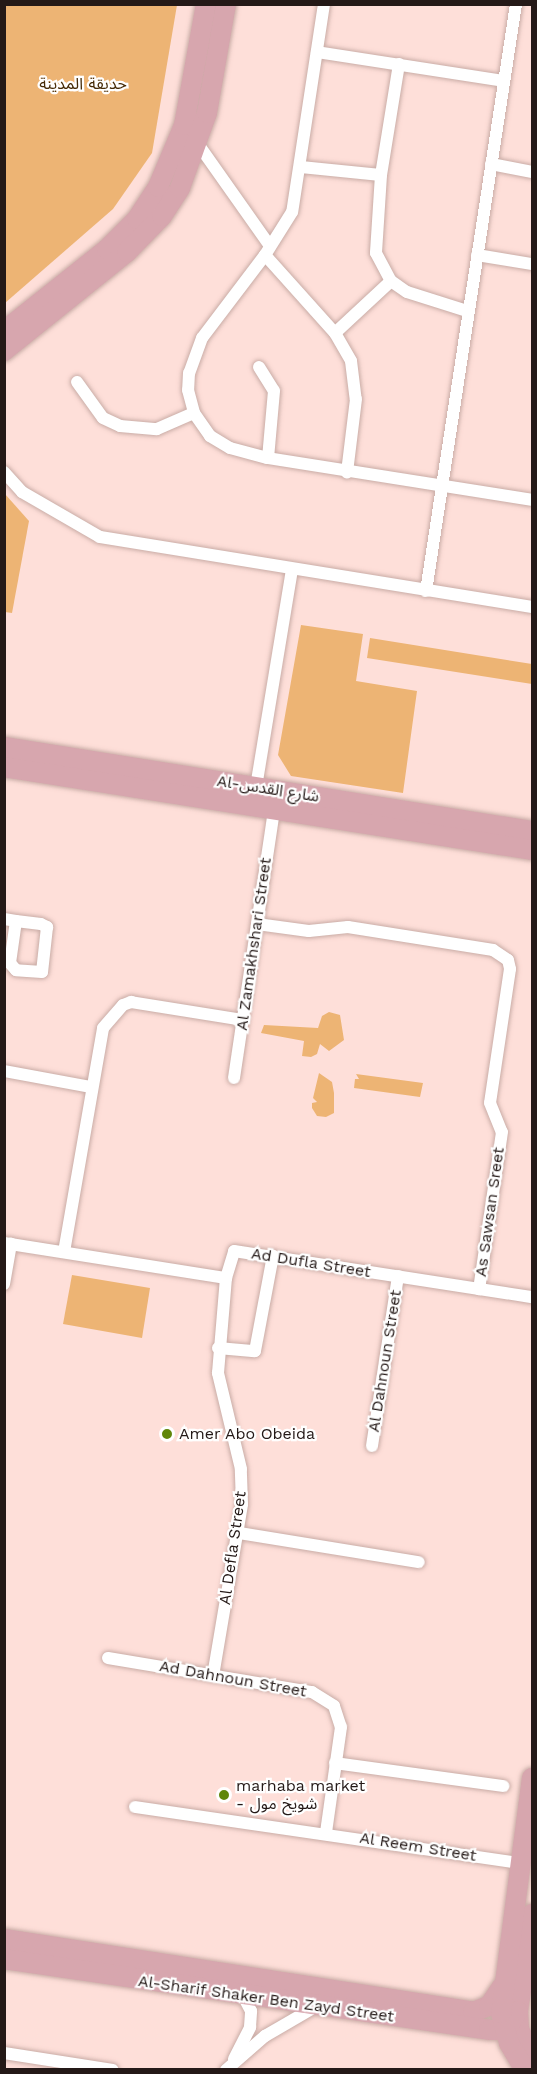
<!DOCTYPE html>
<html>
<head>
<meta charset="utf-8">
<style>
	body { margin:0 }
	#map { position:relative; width:537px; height:2074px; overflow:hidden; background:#fedfd9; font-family:"Work Sans","Noto Sans Arabic",sans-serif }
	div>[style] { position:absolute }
	.green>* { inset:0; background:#edb474 }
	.roads { filter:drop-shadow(0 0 2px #c9aca6) drop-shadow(0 0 2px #c9aca6) }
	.minor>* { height:12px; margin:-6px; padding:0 6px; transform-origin:6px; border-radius:6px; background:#fff }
	.primary>* { height:20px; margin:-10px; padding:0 10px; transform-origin:10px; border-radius:10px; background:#d7a6ae }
	.dots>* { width:16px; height:16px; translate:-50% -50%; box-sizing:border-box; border:3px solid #fff; border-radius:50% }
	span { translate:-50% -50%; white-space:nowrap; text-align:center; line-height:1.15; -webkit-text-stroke:4.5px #fff; paint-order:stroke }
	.park-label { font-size:16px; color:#462b07 }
	.street-label { font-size:16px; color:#241917 }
	.poi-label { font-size:16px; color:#241917 }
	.left { translate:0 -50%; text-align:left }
	.frame { position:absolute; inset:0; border:6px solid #241917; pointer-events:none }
</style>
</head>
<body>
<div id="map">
	<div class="green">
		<div style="clip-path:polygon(5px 4px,177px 5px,152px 153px,113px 209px,5px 303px)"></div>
		<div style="clip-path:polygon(5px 494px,29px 521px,12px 613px,5px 612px)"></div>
		<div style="clip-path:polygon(301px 625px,363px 634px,356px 681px,417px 691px,403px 793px,291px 776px,278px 755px)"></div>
		<div style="clip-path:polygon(370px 638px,532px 664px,532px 684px,367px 658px)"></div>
		<div style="clip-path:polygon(329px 1012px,340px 1015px,344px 1040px,329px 1051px,320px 1044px,317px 1054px,311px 1057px,302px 1056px,304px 1041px,261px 1033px,264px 1025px,318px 1028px,322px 1016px)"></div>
		<div style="clip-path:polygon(319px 1073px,332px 1082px,334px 1093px,334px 1113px,326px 1117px,317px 1116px,312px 1108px,312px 1103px,317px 1102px,313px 1098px)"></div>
		<div style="clip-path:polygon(356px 1074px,423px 1083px,420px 1097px,354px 1088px,355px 1079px,359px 1079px)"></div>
		<div style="clip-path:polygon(72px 1275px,150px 1288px,142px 1338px,63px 1324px)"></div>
	</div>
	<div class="roads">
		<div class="minor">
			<div style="left:324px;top:4px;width:210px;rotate:98.7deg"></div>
			<div style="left:292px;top:212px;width:51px;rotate:122.1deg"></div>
			<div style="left:265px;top:255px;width:104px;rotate:127.2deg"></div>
			<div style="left:202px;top:338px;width:37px;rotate:110deg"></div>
			<div style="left:189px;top:373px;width:17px;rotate:93deg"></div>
			<div style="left:188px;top:390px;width:24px;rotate:75deg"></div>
			<div style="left:194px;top:413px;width:28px;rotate:55deg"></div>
			<div style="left:210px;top:436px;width:23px;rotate:31deg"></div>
			<div style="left:230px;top:448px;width:39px;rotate:15deg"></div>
			<div style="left:268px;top:458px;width:267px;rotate:9deg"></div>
			<div style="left:317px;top:52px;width:189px;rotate:8.8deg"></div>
			<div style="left:399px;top:64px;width:112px;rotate:99.2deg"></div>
			<div style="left:381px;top:175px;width:78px;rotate:93.7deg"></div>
			<div style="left:376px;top:253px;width:32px;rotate:62deg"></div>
			<div style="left:391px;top:281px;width:19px;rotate:35deg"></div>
			<div style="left:407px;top:292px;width:63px;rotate:17.6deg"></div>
			<div style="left:198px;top:144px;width:125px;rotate:54.8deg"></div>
			<div style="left:491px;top:164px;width:42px;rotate:11deg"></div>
			<div style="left:301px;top:167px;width:80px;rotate:5.7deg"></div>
			<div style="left:265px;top:255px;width:105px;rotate:48.1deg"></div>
			<div style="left:335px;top:333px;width:32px;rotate:60deg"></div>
			<div style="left:351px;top:361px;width:38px;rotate:83deg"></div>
			<div style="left:356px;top:399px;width:74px;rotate:97deg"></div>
			<div style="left:477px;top:255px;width:56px;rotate:9.3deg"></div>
			<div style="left:335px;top:333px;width:76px;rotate:-42.9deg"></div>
			<div style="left:259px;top:367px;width:28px;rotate:58deg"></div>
			<div style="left:274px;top:391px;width:67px;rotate:95.1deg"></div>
			<div style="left:77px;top:382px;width:44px;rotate:54.2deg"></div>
			<div style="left:103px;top:418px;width:19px;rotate:25deg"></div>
			<div style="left:120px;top:426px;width:37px;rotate:5deg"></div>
			<div style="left:157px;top:429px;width:40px;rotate:-23.4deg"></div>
			<div style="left:4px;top:472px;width:27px;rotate:48deg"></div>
			<div style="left:22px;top:492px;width:90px;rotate:30deg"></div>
			<div style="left:100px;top:537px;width:438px;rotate:9.2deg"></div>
			<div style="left:426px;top:591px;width:594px;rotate:-81.28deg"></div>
			<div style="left:256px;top:787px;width:220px;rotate:-80.6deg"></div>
			<div style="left:4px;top:919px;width:12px;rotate:9deg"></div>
			<div style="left:16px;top:921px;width:25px;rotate:7deg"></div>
			<div style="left:41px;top:924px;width:7px;rotate:27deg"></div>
			<div style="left:47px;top:927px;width:45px;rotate:96.3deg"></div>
			<div style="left:42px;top:972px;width:26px;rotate:-176deg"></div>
			<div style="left:16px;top:970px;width:9px;rotate:-131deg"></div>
			<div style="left:10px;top:963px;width:42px;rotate:-81.9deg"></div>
			<div style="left:257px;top:924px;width:52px;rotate:7.7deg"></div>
			<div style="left:309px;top:931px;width:39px;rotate:-6deg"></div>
			<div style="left:348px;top:927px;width:147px;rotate:9deg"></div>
			<div style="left:493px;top:950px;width:18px;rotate:34deg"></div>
			<div style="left:508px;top:960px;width:9px;rotate:77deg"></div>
			<div style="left:510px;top:969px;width:135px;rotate:98.5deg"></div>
			<div style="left:490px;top:1103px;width:31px;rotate:68deg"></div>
			<div style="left:502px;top:1132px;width:159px;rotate:98.3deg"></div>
			<div style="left:4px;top:1071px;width:87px;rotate:10.5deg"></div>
			<div style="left:234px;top:1078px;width:271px;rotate:-81.5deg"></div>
			<div style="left:4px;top:1243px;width:225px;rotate:9deg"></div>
			<div style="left:226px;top:1278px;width:28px;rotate:-73deg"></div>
			<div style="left:234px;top:1251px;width:302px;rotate:8.8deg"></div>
			<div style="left:64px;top:1252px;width:227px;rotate:-80.1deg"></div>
			<div style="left:103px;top:1028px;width:30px;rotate:-49deg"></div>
			<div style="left:123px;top:1005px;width:9px;rotate:-21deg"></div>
			<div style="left:131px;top:1002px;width:113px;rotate:9.1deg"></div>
			<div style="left:4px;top:1284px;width:41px;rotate:-80.1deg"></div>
			<div style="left:218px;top:1348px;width:37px;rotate:5deg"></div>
			<div style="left:255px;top:1351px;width:97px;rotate:-79.3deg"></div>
			<div style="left:372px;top:1446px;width:172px;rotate:-81.3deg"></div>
			<div style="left:239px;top:1533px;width:182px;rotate:9.2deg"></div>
			<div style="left:108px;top:1658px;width:207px;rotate:9.5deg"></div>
			<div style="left:312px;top:1692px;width:26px;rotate:32deg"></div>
			<div style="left:334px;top:1706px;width:22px;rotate:72deg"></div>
			<div style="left:341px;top:1727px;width:106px;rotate:98.1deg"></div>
			<div style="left:213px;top:1676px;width:174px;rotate:-80.4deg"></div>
			<div style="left:242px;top:1504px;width:35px;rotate:-92deg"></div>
			<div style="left:241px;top:1469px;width:99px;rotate:-103.5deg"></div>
			<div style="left:218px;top:1373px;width:95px;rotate:-85.2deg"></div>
			<div style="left:335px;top:1763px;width:170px;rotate:7.8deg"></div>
			<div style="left:135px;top:1807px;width:390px;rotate:8.3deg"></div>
			<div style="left:4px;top:2053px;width:110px;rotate:8.9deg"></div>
			<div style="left:234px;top:2059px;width:36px;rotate:-63deg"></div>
			<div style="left:250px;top:2027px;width:16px;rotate:-86deg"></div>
			<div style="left:251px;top:2011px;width:17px;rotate:-118deg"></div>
			<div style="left:226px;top:2070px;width:52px;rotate:-41.1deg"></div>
			<div style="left:265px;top:2036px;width:58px;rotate:-30.1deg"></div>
		</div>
		<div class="primary">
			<div style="left:4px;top:331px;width:132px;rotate:-38.5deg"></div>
			<div style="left:107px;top:249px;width:42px;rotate:-45deg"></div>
			<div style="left:137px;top:219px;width:38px;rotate:-57deg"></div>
			<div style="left:158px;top:187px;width:67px;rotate:-67.2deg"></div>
			<div style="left:184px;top:125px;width:123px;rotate:-79.7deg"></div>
			<div style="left:4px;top:351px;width:158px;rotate:-38.8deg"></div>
			<div style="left:127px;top:252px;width:50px;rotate:-45.8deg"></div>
			<div style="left:162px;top:216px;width:33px;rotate:-57deg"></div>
			<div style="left:180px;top:188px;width:80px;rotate:-70.2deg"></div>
			<div style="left:207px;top:113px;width:111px;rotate:-80.1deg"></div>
			<div style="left:4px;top:747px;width:535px;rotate:9.04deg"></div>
			<div style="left:4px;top:767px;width:534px;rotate:8.93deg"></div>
			<div style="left:532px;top:1914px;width:98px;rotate:98.2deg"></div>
			<div style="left:518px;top:2011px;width:19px;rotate:87deg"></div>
			<div style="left:519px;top:2030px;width:27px;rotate:62deg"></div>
			<div style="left:4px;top:1939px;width:475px;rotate:8.8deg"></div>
			<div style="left:473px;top:2012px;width:17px;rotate:-21deg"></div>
			<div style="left:489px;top:2006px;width:23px;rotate:-56deg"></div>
			<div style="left:4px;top:1959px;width:490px;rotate:8.3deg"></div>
			<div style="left:489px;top:2030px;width:17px"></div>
			<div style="left:506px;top:2030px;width:22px;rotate:-58deg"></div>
			<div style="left:525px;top:2070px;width:31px;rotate:-121deg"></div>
			<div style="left:509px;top:2043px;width:31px;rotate:-105deg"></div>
			<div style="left:501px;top:2013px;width:237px;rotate:-82.5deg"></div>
		</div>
	</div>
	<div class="dots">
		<div style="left:167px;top:1434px;background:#608609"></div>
		<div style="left:224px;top:1795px;background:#608609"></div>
	</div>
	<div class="park-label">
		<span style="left:83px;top:84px">حديقة المدينة</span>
	</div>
	<div class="street-label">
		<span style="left:268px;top:789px;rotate:9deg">Al-شارع القدس</span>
		<span style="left:254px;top:944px;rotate:-82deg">Al Zamakhshari Street</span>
		<span style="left:490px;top:1212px;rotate:-82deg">As Sawsan Sreet</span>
		<span style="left:311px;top:1263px;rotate:9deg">Ad Dufla Street</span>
		<span style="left:385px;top:1361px;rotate:-81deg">Al Dahnoun Street</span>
		<span style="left:233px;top:1548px;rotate:-82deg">Al Defla Street</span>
		<span style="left:233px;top:1679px;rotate:10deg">Ad Dahnoun Street</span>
		<span style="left:418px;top:1847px;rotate:9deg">Al Reem Street</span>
		<span style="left:266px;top:1999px;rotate:8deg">Al-Sharif Shaker Ben Zayd Street</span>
	</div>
	<div class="poi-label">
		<span class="left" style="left:179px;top:1434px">Amer Abo Obeida</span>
		<span class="left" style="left:236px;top:1795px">marhaba market<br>- شويخ مول</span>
	</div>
	<div class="frame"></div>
</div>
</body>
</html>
